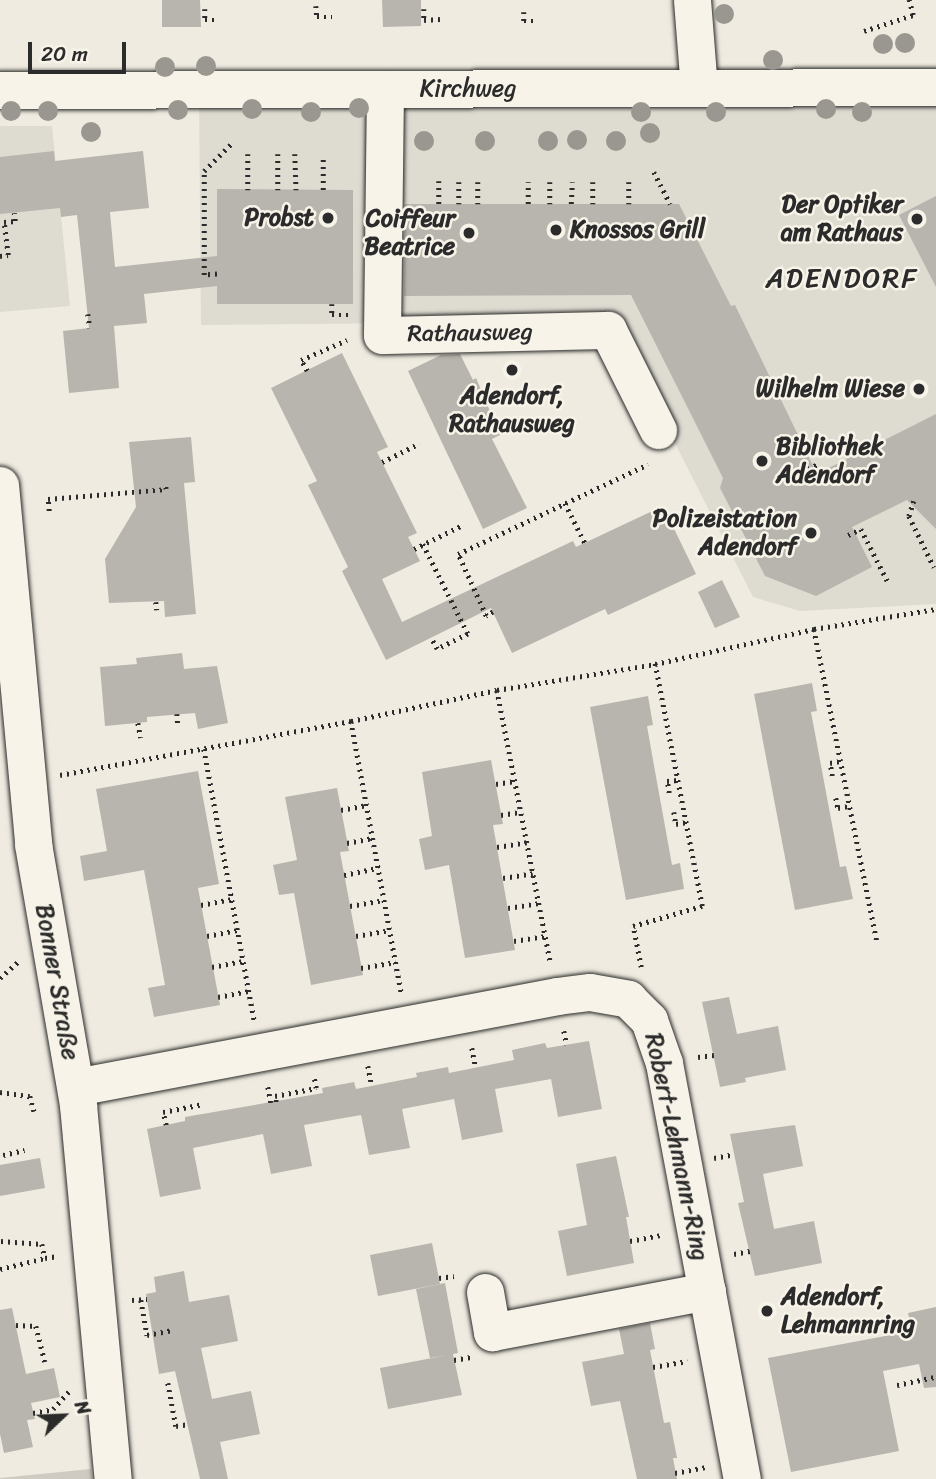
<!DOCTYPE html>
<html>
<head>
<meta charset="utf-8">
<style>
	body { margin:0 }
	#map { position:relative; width:936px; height:1479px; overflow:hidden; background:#efebe0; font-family:Sriracha,sans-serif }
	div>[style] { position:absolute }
	.built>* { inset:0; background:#dedbd1 }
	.green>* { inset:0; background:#cfcbc2 }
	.building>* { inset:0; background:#b8b5ae }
	.path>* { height:4.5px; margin-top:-2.25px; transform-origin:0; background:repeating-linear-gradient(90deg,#2b2b2b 0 2px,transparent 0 7px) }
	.roads { filter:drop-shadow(0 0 2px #2b2b2b) drop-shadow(0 0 2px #2b2b2b) }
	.minor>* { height:37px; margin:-18.5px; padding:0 18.5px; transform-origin:18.5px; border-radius:18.5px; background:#f7f3e8 }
	.trees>* { width:20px; height:20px; margin:-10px; border-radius:50%; background:#9a9791 }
	.dots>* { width:19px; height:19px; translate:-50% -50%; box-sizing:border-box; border:4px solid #f7f3e8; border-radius:50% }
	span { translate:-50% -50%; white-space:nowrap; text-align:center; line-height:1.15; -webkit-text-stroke:5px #f7f3e8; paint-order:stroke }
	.street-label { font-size:24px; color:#2b2b2b }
	.poi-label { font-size:24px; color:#2b2b2b; font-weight:700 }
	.right { translate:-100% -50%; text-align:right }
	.left { translate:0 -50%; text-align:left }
	.quarter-label { font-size:28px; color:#2b2b2b; letter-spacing:2px }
	.north { position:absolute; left:28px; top:1381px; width:70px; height:70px; -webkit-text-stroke:5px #f7f3e8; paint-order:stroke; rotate:67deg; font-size:19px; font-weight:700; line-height:28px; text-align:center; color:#2b2b2b }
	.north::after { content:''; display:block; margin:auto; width:24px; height:32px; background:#2b2b2b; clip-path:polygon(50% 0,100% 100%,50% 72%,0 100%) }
	.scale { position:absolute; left:28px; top:42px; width:98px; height:32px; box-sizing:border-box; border:4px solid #2b2b2b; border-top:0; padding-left:9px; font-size:21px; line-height:24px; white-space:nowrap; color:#2b2b2b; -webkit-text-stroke:5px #f7f3e8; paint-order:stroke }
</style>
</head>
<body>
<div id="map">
	<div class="built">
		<div style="clip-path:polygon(199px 96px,936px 97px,936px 604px,800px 611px,753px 597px,613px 321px,201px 325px)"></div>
		<div style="clip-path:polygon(0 126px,52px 126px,70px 306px,0 312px)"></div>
	</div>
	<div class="green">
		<div style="clip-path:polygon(91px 1469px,92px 1479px,0 1479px,0 1478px)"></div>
	</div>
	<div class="building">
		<div style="clip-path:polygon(162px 0,200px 0,201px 27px,162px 27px)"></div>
		<div style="clip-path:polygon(382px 0,421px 0,421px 26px,383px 27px)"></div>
		<div style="clip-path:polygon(54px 151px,55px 161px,143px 151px,149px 208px,110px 212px,115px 267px,217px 256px,217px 189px,353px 190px,353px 304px,217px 304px,217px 286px,144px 294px,147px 323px,114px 326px,119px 388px,69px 393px,63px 331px,89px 328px,77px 215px,61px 217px,60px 208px,0 214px,0 157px)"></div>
		<div style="clip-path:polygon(936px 196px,936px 287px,899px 215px)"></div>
		<div style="clip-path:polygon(405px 204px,679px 204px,731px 306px,735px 305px,817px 474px,936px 414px,936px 529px,907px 500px,852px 527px,872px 567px,816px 596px,765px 576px,720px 488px,723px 478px,631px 295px,404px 296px)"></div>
		<div style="clip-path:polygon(342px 353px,388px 447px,377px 452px,417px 533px,408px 537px,420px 561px,382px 579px,402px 622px,573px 541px,576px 547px,663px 506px,696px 574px,608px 615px,605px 609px,512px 653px,491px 608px,386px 660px,342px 571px,348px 567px,308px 485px,317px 481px,271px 388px)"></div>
		<div style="clip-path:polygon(460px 354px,473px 380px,476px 378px,500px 435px,492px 439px,527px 508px,483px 529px,408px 371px,441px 355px)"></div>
		<div style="clip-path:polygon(191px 437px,195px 482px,184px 483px,196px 614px,165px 617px,164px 601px,109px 603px,105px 559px,136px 507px,129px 442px)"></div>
		<div style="clip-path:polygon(722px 580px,740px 617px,715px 628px,698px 592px)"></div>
		<div style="clip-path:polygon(182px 653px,184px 669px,217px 666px,228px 723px,198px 729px,195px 713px,147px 717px,147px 722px,105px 726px,100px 667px,137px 664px,136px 658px)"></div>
		<div style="clip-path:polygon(812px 683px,817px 711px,811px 712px,840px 867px,846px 866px,853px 899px,795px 910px,754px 694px)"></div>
		<div style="clip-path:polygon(648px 696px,653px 725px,647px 726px,653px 760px,672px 865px,680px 863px,684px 889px,626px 900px,590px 707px)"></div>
		<div style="clip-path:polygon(491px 760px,503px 824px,493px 825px,515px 950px,465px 958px,449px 865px,425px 870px,419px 839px,432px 836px,422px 772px)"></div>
		<div style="clip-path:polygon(198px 771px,219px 884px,198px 888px,220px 1005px,154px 1017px,148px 988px,165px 985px,144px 870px,84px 881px,80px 856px,107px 851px,96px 789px)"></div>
		<div style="clip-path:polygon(337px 788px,349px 851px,340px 852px,363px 975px,311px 985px,294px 893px,279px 895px,273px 865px,297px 860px,285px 797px)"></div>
		<div style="clip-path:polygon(729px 997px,737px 1034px,778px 1026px,786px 1070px,745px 1078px,746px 1082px,720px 1087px,702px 1002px)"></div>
		<div style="clip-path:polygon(589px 1041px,602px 1109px,558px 1117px,551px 1079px,495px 1089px,503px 1132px,462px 1140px,454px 1099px,402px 1109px,410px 1148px,369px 1155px,361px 1115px,304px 1125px,312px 1166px,271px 1174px,263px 1134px,193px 1148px,201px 1189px,160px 1197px,147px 1129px,185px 1121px,185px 1117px,323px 1093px,322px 1088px,354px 1082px,356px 1089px,417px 1077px,416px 1073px,448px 1067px,449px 1073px,514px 1060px,512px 1050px,545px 1043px,547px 1048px)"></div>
		<div style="clip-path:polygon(795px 1125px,803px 1166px,763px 1174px,774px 1229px,814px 1221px,822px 1263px,755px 1276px,738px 1203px,744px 1202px,730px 1134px)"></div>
		<div style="clip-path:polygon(616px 1156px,629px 1217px,626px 1217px,634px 1263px,567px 1276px,558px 1231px,587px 1225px,576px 1164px)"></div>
		<div style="clip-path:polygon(40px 1158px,45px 1188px,0 1196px,0 1165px)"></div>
		<div style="clip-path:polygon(432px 1243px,440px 1284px,378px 1296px,370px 1255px)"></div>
		<div style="clip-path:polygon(184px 1271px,189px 1302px,229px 1295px,238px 1341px,201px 1348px,212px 1399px,251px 1391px,260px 1434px,220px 1442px,228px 1479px,200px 1479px,175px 1371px,159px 1374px,146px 1294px,156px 1292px,154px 1277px)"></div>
		<div style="clip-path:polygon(445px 1283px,458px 1353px,453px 1354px,462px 1395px,388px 1409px,380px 1368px,448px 1355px,430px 1358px,416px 1289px)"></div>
		<div style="clip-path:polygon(936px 1307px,936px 1387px,924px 1388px,919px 1364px,883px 1371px,899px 1451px,791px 1472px,768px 1358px,912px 1331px,908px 1313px)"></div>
		<div style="clip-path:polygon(12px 1308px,26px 1374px,54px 1368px,60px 1397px,31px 1403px,35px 1419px,27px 1420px,33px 1447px,4px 1453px,0 1434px,0 1310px)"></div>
		<div style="clip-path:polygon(650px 1323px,655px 1349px,650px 1350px,664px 1423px,670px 1422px,677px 1458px,673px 1458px,677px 1479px,637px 1479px,620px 1401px,591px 1406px,582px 1362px,624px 1354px,619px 1329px)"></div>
	</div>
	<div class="path">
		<div style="left:316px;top:6px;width:11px;rotate:85deg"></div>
		<div style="left:317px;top:17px;width:15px"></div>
		<div style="left:205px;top:9px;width:11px;rotate:90deg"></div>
		<div style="left:205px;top:20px;width:12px"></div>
		<div style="left:424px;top:9px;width:11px;rotate:90deg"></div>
		<div style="left:424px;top:20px;width:16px;rotate:-4deg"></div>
		<div style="left:524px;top:12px;width:9px;rotate:90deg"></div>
		<div style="left:524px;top:21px;width:14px"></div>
		<div style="left:864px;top:31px;width:52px;rotate:-18.1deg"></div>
		<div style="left:913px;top:15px;width:16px;rotate:-105deg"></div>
		<div style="left:248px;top:154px;width:36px;rotate:90deg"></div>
		<div style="left:278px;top:154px;width:36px;rotate:90deg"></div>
		<div style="left:295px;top:154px;width:36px;rotate:88deg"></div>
		<div style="left:654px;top:172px;width:36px;rotate:63deg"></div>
		<div style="left:439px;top:181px;width:23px;rotate:90deg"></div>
		<div style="left:459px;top:182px;width:22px;rotate:90deg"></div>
		<div style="left:478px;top:182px;width:22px;rotate:90deg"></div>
		<div style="left:550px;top:182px;width:22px;rotate:90deg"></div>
		<div style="left:593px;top:182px;width:22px;rotate:90deg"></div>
		<div style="left:629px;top:182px;width:22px;rotate:90deg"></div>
		<div style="left:323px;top:190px;width:35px;rotate:-90deg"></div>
		<div style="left:528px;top:204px;width:22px;rotate:-90deg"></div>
		<div style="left:571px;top:204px;width:22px;rotate:-87deg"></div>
		<div style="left:0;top:256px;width:8px;rotate:-7deg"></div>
		<div style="left:8px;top:255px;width:33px;rotate:-97deg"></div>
		<div style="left:4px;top:222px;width:11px;rotate:-5deg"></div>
		<div style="left:15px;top:221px;width:8px;rotate:-97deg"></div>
		<div style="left:217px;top:274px;width:13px;rotate:176deg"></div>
		<div style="left:204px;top:275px;width:104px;rotate:-90deg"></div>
		<div style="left:204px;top:171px;width:42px;rotate:-45deg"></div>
		<div style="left:332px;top:304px;width:11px;rotate:90deg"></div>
		<div style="left:332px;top:315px;width:16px"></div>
		<div style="left:88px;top:314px;width:14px;rotate:82deg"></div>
		<div style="left:307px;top:371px;width:13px;rotate:-119deg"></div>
		<div style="left:301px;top:360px;width:50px;rotate:-23.5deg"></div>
		<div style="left:382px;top:462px;width:42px;rotate:-26.6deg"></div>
		<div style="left:814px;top:483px;width:15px;rotate:-113deg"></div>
		<div style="left:808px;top:469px;width:11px;rotate:-27deg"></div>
		<div style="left:914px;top:501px;width:16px;rotate:108deg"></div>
		<div style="left:909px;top:516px;width:57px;rotate:63.9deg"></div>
		<div style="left:565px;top:503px;width:45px;rotate:63.4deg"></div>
		<div style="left:49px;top:511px;width:12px;rotate:-95deg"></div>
		<div style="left:48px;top:499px;width:118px;rotate:-4.8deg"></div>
		<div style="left:166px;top:489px;width:4px;rotate:-104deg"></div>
		<div style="left:848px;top:535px;width:14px;rotate:-25deg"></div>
		<div style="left:861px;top:529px;width:62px;rotate:63deg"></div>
		<div style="left:423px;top:544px;width:101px;rotate:63.4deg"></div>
		<div style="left:468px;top:634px;width:34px;rotate:154deg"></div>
		<div style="left:437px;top:649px;width:13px;rotate:-119deg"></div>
		<div style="left:414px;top:549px;width:52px;rotate:-26.1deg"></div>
		<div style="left:156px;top:602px;width:8px;rotate:83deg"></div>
		<div style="left:493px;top:612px;width:8px;rotate:150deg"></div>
		<div style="left:486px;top:616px;width:68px;rotate:-114.3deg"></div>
		<div style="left:458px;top:554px;width:210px;rotate:-25.3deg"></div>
		<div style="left:814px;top:629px;width:319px;rotate:78.6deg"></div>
		<div style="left:497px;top:690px;width:279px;rotate:78.9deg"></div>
		<div style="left:177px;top:714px;width:11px;rotate:85deg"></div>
		<div style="left:351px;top:721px;width:276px;rotate:79.5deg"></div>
		<div style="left:138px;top:723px;width:15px;rotate:79deg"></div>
		<div style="left:204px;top:749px;width:276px;rotate:79.5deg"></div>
		<div style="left:60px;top:775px;width:296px;rotate:-10.5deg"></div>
		<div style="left:351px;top:721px;width:149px;rotate:-12deg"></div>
		<div style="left:497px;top:690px;width:160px;rotate:-9.3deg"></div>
		<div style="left:655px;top:664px;width:163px;rotate:-12.4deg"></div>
		<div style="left:814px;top:629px;width:124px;rotate:-9.3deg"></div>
		<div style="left:832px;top:776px;width:13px;rotate:-99deg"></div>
		<div style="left:830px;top:763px;width:10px;rotate:-11deg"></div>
		<div style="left:496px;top:784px;width:19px;rotate:-9deg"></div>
		<div style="left:669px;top:793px;width:12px;rotate:-99deg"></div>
		<div style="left:667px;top:781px;width:11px;rotate:-5deg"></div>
		<div style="left:836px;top:798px;width:10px;rotate:79deg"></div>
		<div style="left:838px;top:808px;width:10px;rotate:-11deg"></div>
		<div style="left:341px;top:810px;width:25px;rotate:-11deg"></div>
		<div style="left:674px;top:812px;width:12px;rotate:81deg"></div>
		<div style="left:676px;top:824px;width:11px;rotate:-10deg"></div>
		<div style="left:501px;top:815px;width:20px;rotate:-9deg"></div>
		<div style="left:347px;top:843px;width:26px;rotate:-11deg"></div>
		<div style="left:497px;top:847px;width:30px;rotate:-9deg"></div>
		<div style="left:344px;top:875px;width:35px;rotate:-12deg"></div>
		<div style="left:503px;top:878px;width:30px;rotate:-9deg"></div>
		<div style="left:201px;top:905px;width:32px;rotate:-11deg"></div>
		<div style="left:350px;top:906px;width:34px;rotate:-10deg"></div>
		<div style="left:508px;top:908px;width:31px;rotate:-9deg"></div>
		<div style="left:207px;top:936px;width:32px;rotate:-11deg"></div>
		<div style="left:356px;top:936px;width:34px;rotate:-10deg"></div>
		<div style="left:514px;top:941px;width:31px;rotate:-9deg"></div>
		<div style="left:212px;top:967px;width:32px;rotate:-11deg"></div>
		<div style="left:641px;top:967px;width:42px;rotate:-101deg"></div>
		<div style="left:633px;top:926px;width:72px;rotate:-16.2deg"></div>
		<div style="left:702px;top:906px;width:247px;rotate:-101deg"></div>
		<div style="left:361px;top:968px;width:35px;rotate:-10deg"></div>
		<div style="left:0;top:978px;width:24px;rotate:-42deg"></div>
		<div style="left:218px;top:997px;width:32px;rotate:-11deg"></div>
		<div style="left:564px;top:1031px;width:14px;rotate:78deg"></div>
		<div style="left:472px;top:1048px;width:20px;rotate:79deg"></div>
		<div style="left:698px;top:1057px;width:16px;rotate:-7deg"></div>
		<div style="left:368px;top:1066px;width:20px;rotate:79deg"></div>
		<div style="left:268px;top:1087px;width:16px;rotate:79deg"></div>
		<div style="left:0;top:1092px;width:30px;rotate:8deg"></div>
		<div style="left:30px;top:1096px;width:16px;rotate:75deg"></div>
		<div style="left:276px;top:1102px;width:6px;rotate:-99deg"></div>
		<div style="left:275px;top:1096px;width:42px;rotate:-11deg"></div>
		<div style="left:316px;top:1088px;width:10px;rotate:-101deg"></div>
		<div style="left:166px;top:1125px;width:13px;rotate:-103deg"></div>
		<div style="left:163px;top:1112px;width:41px;rotate:-11.3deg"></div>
		<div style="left:3px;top:1155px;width:22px;rotate:-13deg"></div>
		<div style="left:714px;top:1158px;width:20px;rotate:-11deg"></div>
		<div style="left:1px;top:1241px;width:41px;rotate:4.2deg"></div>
		<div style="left:42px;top:1244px;width:14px;rotate:78deg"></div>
		<div style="left:45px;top:1258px;width:13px;rotate:-9deg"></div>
		<div style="left:630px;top:1241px;width:31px;rotate:-11deg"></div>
		<div style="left:734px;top:1254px;width:16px;rotate:-11deg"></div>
		<div style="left:0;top:1269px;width:46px;rotate:-13.7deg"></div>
		<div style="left:439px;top:1278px;width:15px;rotate:-8deg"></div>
		<div style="left:132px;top:1300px;width:15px;rotate:-4deg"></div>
		<div style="left:141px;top:1300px;width:36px;rotate:80deg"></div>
		<div style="left:147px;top:1335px;width:26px;rotate:-11deg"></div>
		<div style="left:16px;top:1325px;width:20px;rotate:3deg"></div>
		<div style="left:36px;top:1326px;width:37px;rotate:76deg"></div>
		<div style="left:454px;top:1360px;width:17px;rotate:-10deg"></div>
		<div style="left:653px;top:1367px;width:35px;rotate:-10deg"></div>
		<div style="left:168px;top:1383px;width:44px;rotate:79.5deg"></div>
		<div style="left:176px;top:1426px;width:13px;rotate:-9deg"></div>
		<div style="left:897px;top:1385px;width:40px;rotate:-12deg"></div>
		<div style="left:33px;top:1413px;width:20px;rotate:-11deg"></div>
		<div style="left:53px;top:1409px;width:24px;rotate:-48deg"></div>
		<div style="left:675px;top:1473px;width:31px;rotate:-11deg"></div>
	</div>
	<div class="roads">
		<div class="minor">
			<div style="left:692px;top:0;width:88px;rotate:85.5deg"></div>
			<div style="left:385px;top:89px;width:246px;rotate:90.7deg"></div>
			<div style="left:382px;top:335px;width:226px;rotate:-1.3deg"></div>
			<div style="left:608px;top:330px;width:112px;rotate:63.4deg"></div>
			<div style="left:0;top:90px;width:936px;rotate:-0.18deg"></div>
			<div style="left:0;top:485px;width:361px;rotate:84.7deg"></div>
			<div style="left:33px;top:844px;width:265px;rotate:80.2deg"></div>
			<div style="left:78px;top:1105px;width:376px;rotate:84.7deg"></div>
			<div style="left:76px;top:1087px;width:490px;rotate:-10.7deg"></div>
			<div style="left:557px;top:996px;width:33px;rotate:-7deg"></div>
			<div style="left:590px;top:992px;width:39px;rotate:10deg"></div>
			<div style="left:628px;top:999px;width:30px;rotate:45deg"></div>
			<div style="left:649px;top:1020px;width:46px;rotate:70.8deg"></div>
			<div style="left:664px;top:1063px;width:423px;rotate:79.4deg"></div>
			<div style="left:485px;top:1292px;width:41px;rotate:80.1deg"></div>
			<div style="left:492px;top:1332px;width:219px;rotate:-10.8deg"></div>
		</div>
	</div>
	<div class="trees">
		<div style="left:724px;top:14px"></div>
		<div style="left:905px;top:43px"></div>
		<div style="left:883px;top:44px"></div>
		<div style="left:773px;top:60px"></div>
		<div style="left:206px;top:66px"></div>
		<div style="left:165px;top:67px"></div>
		<div style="left:359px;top:108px"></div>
		<div style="left:252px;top:109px"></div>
		<div style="left:826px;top:109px"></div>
		<div style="left:178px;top:110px"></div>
		<div style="left:11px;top:111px"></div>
		<div style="left:48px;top:111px"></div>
		<div style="left:311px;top:112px"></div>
		<div style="left:641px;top:112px"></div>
		<div style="left:716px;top:112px"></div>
		<div style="left:862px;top:112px"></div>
		<div style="left:91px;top:132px"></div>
		<div style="left:650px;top:133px"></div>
		<div style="left:577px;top:140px"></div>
		<div style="left:424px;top:141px"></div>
		<div style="left:485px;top:141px"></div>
		<div style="left:548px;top:141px"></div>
		<div style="left:616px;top:141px"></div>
	</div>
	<div class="dots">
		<div style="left:328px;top:218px;background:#2b2b2b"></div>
		<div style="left:917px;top:219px;background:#2b2b2b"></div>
		<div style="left:556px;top:230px;background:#2b2b2b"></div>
		<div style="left:469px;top:233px;background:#2b2b2b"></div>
		<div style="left:512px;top:370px;background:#2b2b2b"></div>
		<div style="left:919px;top:389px;background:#2b2b2b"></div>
		<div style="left:762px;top:461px;background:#2b2b2b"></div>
		<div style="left:811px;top:533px;background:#2b2b2b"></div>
		<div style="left:767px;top:1311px;background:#2b2b2b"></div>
	</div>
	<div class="street-label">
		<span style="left:468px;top:89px">Kirchweg</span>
		<span style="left:470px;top:333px;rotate:-1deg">Rathausweg</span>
		<span style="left:57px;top:982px;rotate:80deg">Bonner Straße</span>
		<span style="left:677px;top:1147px;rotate:78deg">Robert-Lehmann-Ring</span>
	</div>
	<div class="poi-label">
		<span class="right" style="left:903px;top:219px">Der Optiker<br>am Rathaus</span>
		<span class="right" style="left:314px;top:218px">Probst</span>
		<span class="right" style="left:455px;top:233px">Coiffeur<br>Beatrice</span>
		<span class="left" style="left:570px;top:230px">Knossos Grill</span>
		<span class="right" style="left:905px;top:389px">Wilhelm Wiese</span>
		<span style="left:512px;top:410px">Adendorf,<br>Rathausweg</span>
		<span class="left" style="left:776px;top:461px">Bibliothek<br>Adendorf</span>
		<span class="right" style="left:797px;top:533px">Polizeistation<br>Adendorf</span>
		<span class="left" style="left:781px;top:1311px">Adendorf,<br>Lehmannring</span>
	</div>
	<div class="quarter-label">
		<span style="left:842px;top:278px">ADENDORF</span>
	</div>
	<div class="north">N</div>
	<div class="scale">20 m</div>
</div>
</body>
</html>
